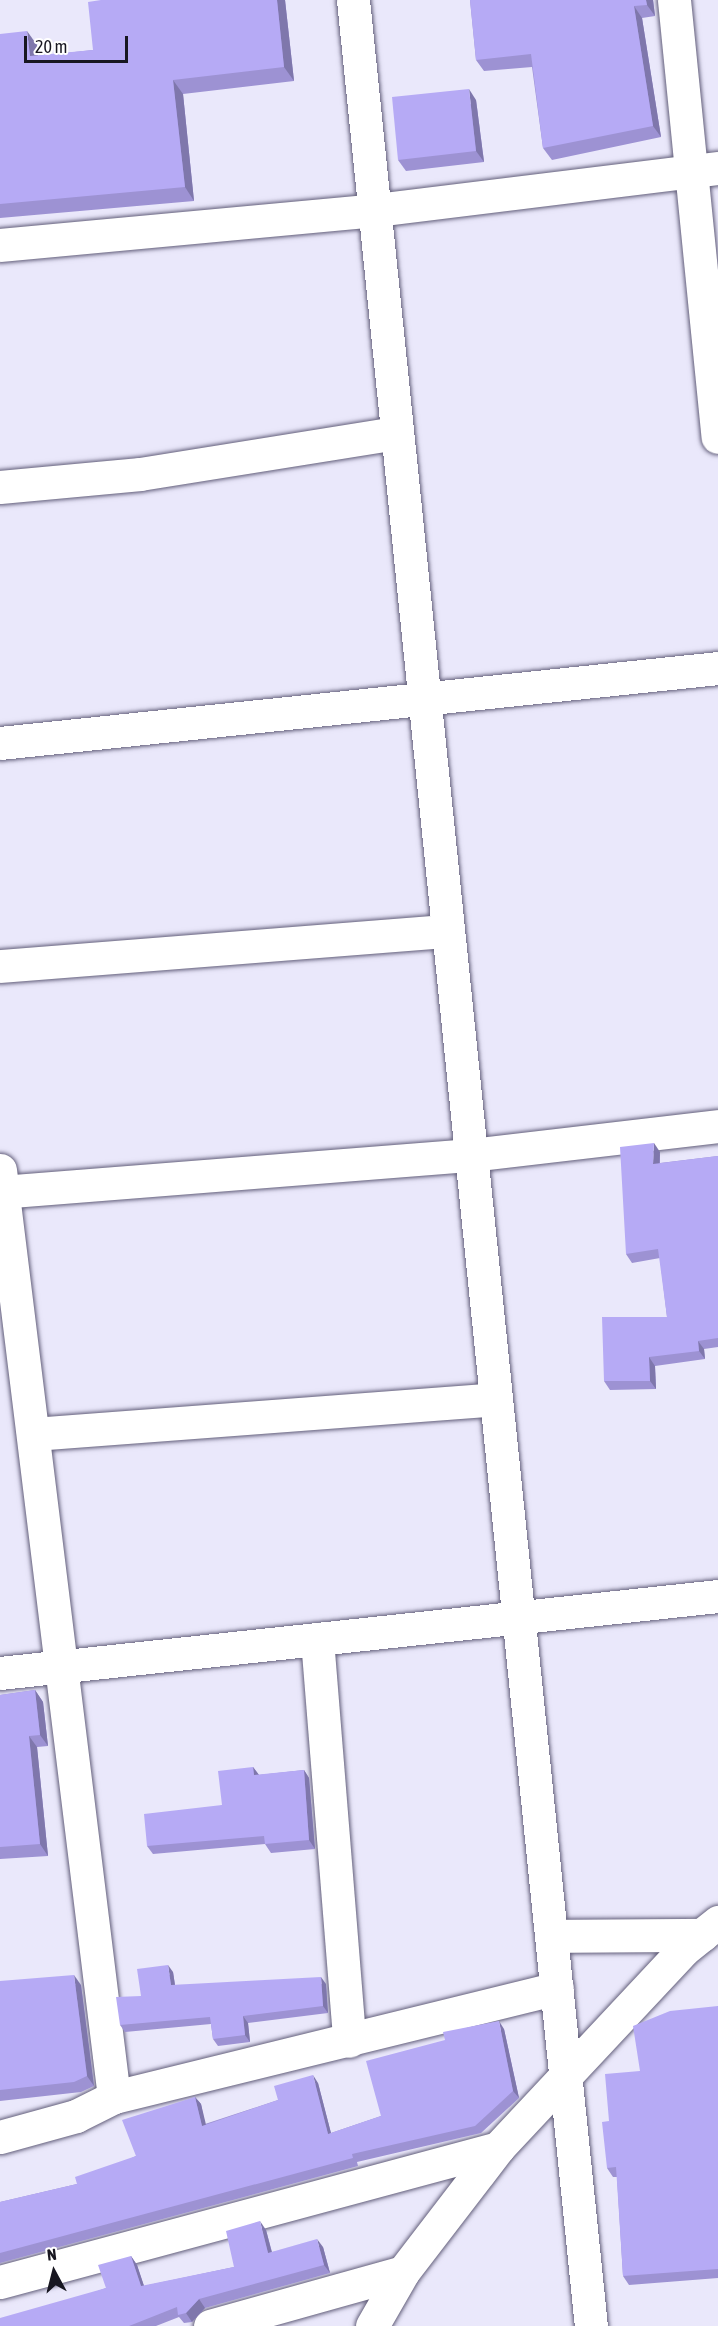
<!DOCTYPE html>
<html>
<head>
<meta charset="utf-8">
<style>
	body { margin:0 }
	#map { position:relative; width:718px; height:2326px; overflow:hidden; background:#eae8fb; font-family:"Asap Condensed",sans-serif }
	div>[style] { position:absolute }
	.roads { filter:drop-shadow(0 0 2px #635f7b) drop-shadow(0 0 2px #635f7b) }
	.minor>* { height:33px; margin:-16.5px; padding:0 16.5px; transform-origin:16.5px; border-radius:16.5px; background:#fff }
	.wall>* { inset:0; background:#9d92d3 }
	.shaded-wall>* { inset:0; background:#7f77ac }
	.building>* { inset:0; background:#b6aaf5 }
	span { translate:-50% -50%; white-space:nowrap; text-align:center; line-height:1.15; -webkit-text-stroke:4.5px #fff; paint-order:stroke }
	.north { position:absolute; left:24px; top:2242px; width:60px; height:60px; -webkit-text-stroke:4px #fff; paint-order:stroke; rotate:353deg; font-size:16px; font-weight:700; line-height:24px; text-align:center; color:#181721 }
	.north::after { content:''; display:block; margin:auto; width:21px; height:27px; background:#181721; clip-path:polygon(50% 0,100% 100%,50% 72%,0 100%) }
	.scale { position:absolute; left:24px; top:36px; width:104px; height:27px; box-sizing:border-box; border:3px solid #181721; border-top:0; padding-left:8px; font-size:18px; line-height:21px; white-space:nowrap; color:#181721; -webkit-text-stroke:4px #fff; paint-order:stroke }
</style>
</head>
<body>
<div id="map">
	<div class="roads">
		<div class="minor">
			<div style="left:353px;top:0;width:2338px;rotate:84.16deg"></div>
			<div style="left:674px;top:0;width:439px;rotate:84.3deg"></div>
			<div style="left:0;top:245px;width:377px;rotate:-5.3deg"></div>
			<div style="left:375px;top:210px;width:346px;rotate:-7deg"></div>
			<div style="left:0;top:487px;width:141px;rotate:-5.3deg"></div>
			<div style="left:140px;top:474px;width:260px;rotate:-9.1deg"></div>
			<div style="left:0;top:743px;width:722px;rotate:-5.96deg"></div>
			<div style="left:0;top:966px;width:449px;rotate:-4.5deg"></div>
			<div style="left:0;top:1170px;width:934px;rotate:82.99deg"></div>
			<div style="left:0;top:1192px;width:472px;rotate:-4.5deg"></div>
			<div style="left:471px;top:1155px;width:249px;rotate:-6.7deg"></div>
			<div style="left:33px;top:1434px;width:464px;rotate:-4.3deg"></div>
			<div style="left:317px;top:1639px;width:403px;rotate:85.4deg"></div>
			<div style="left:0;top:1673px;width:722px;rotate:-6.12deg"></div>
			<div style="left:551px;top:1936px;width:151px;rotate:-0.4deg"></div>
			<div style="left:0;top:2137px;width:79px;rotate:-15.4deg"></div>
			<div style="left:76px;top:2116px;width:42px;rotate:-26.6deg"></div>
			<div style="left:114px;top:2097px;width:456px;rotate:-13.8deg"></div>
			<div style="left:0;top:2282px;width:516px;rotate:-15.06deg"></div>
			<div style="left:210px;top:2326px;width:200px;rotate:-15.6deg"></div>
			<div style="left:372px;top:2326px;width:62px;rotate:-60.1deg"></div>
			<div style="left:403px;top:2272px;width:156px;rotate:-52.5deg"></div>
			<div style="left:498px;top:2148px;width:271px;rotate:-46.9deg"></div>
			<div style="left:683px;top:1950px;width:45px;rotate:-38.7deg"></div>
		</div>
	</div>
	<div class="wall">
		<div style="clip-path:polygon(101px 0,285px 0,294px 81px,183px 94px,194px 201px,0 218px,0 34px,37px 45px,38px 56px,93px 50px)"></div>
		<div style="clip-path:polygon(470px 0,653px 0,655px 16px,642px 18px,661px 137px,552px 160px,543px 148px,532px 67px,484px 71px,476px 60px)"></div>
		<div style="clip-path:polygon(476px 100px,484px 162px,406px 171px,398px 160px)"></div>
		<div style="clip-path:polygon(660px 1152px,660px 1163px,718px 1156px,718px 1347px,704px 1349px,705px 1359px,655px 1366px,656px 1389px,610px 1390px,604px 1381px,667px 1317px,660px 1258px,632px 1263px,626px 1254px)"></div>
		<div style="clip-path:polygon(35px 1690px,43px 1702px,48px 1746px,37px 1747px,48px 1856px,0 1859px,0 1695px)"></div>
		<div style="clip-path:polygon(253px 1767px,259px 1775px,304px 1770px,309px 1778px,315px 1849px,271px 1853px,265px 1844px,153px 1854px,147px 1846px,222px 1805px)"></div>
		<div style="clip-path:polygon(173px 1972px,175px 1985px,326px 1984px,328px 2013px,248px 2023px,250px 2042px,218px 2046px,213px 2039px,211px 2024px,125px 2032px,120px 2025px,141px 1996px)"></div>
		<div style="clip-path:polygon(0 1981px,81px 1985px,94px 2086px,81px 2092px,0 2101px)"></div>
		<div style="clip-path:polygon(718px 2006px,718px 2278px,629px 2285px,623px 2276px,617px 2177px,613px 2177px,607px 2168px,609px 2121px,640px 2071px)"></div>
		<div style="clip-path:polygon(504px 2029px,519px 2098px,481px 2133px,357px 2162px,358px 2166px,0 2263px,0 2202px,77px 2184px,136px 2156px,195px 2097px,201px 2104px,205px 2124px,278px 2100px,318px 2083px,331px 2133px,381px 2116px)"></div>
		<div style="clip-path:polygon(266px 2230px,272px 2252px,323px 2247px,330px 2273px,205px 2308px,192px 2322px,184px 2323px,179px 2317px,156px 2326px,0 2326px,106px 2288px,131px 2256px,137px 2265px,144px 2286px,234px 2267px)"></div>
	</div>
	<div class="shaded-wall">
		<div style="clip-path:polygon(277px 0,285px 0,294px 81px,284px 67px)"></div>
		<div style="clip-path:polygon(646px 0,653px 0,655px 16px,647px 5px)"></div>
		<div style="clip-path:polygon(634px 6px,642px 18px,661px 137px,653px 126px)"></div>
		<div style="clip-path:polygon(27px 31px,37px 45px,39px 70px,30px 56px)"></div>
		<div style="clip-path:polygon(173px 80px,183px 94px,194px 201px,185px 187px)"></div>
		<div style="clip-path:polygon(469px 89px,476px 100px,484px 162px,476px 151px)"></div>
		<div style="clip-path:polygon(654px 1143px,660px 1152px,659px 1173px,653px 1164px)"></div>
		<div style="clip-path:polygon(698px 1341px,704px 1349px,705px 1359px,699px 1351px)"></div>
		<div style="clip-path:polygon(649px 1357px,655px 1366px,656px 1389px,650px 1381px)"></div>
		<div style="clip-path:polygon(35px 1690px,43px 1702px,48px 1746px,40px 1735px)"></div>
		<div style="clip-path:polygon(29px 1736px,37px 1747px,48px 1856px,40px 1844px)"></div>
		<div style="clip-path:polygon(253px 1767px,259px 1775px,254px 1775px)"></div>
		<div style="clip-path:polygon(304px 1770px,309px 1778px,315px 1849px,309px 1840px)"></div>
		<div style="clip-path:polygon(168px 1965px,173px 1972px,176px 1992px,171px 1985px)"></div>
		<div style="clip-path:polygon(74px 1975px,81px 1985px,94px 2086px,87px 2076px)"></div>
		<div style="clip-path:polygon(321px 1977px,326px 1984px,328px 2013px,323px 2006px)"></div>
		<div style="clip-path:polygon(243px 2016px,248px 2023px,250px 2042px,245px 2035px)"></div>
		<div style="clip-path:polygon(499px 2021px,504px 2029px,519px 2098px,513px 2091px)"></div>
		<div style="clip-path:polygon(313px 2075px,318px 2083px,333px 2141px,328px 2134px)"></div>
		<div style="clip-path:polygon(195px 2097px,201px 2104px,208px 2133px,202px 2126px)"></div>
		<div style="clip-path:polygon(260px 2221px,266px 2230px,274px 2261px,268px 2253px)"></div>
		<div style="clip-path:polygon(317px 2239px,323px 2247px,330px 2273px,324px 2265px)"></div>
		<div style="clip-path:polygon(131px 2256px,137px 2265px,147px 2295px,141px 2286px)"></div>
		<div style="clip-path:polygon(199px 2299px,205px 2308px,192px 2322px,186px 2313px)"></div>
	</div>
	<div class="building">
		<div style="clip-path:polygon(101px 0,277px 0,284px 67px,173px 80px,185px 187px,0 204px,0 34px,27px 31px,30px 56px,93px 50px,88px 2px)"></div>
		<div style="clip-path:polygon(470px 0,646px 0,647px 5px,634px 6px,653px 126px,543px 148px,531px 54px,476px 60px)"></div>
		<div style="clip-path:polygon(469px 89px,476px 151px,398px 160px,392px 97px)"></div>
		<div style="clip-path:polygon(654px 1143px,653px 1164px,718px 1156px,718px 1338px,698px 1341px,699px 1351px,649px 1357px,650px 1381px,604px 1381px,602px 1317px,667px 1317px,658px 1249px,626px 1254px,620px 1147px)"></div>
		<div style="clip-path:polygon(35px 1690px,40px 1735px,29px 1736px,40px 1844px,0 1847px,0 1695px)"></div>
		<div style="clip-path:polygon(253px 1767px,254px 1775px,304px 1770px,309px 1840px,265px 1844px,264px 1836px,147px 1846px,144px 1814px,222px 1805px,218px 1771px)"></div>
		<div style="clip-path:polygon(168px 1965px,171px 1985px,321px 1977px,323px 2006px,243px 2016px,245px 2035px,213px 2039px,210px 2017px,120px 2025px,116px 1997px,141px 1996px,137px 1969px)"></div>
		<div style="clip-path:polygon(74px 1975px,87px 2076px,74px 2082px,0 2090px,0 1981px)"></div>
		<div style="clip-path:polygon(718px 2006px,718px 2269px,623px 2276px,616px 2167px,607px 2168px,602px 2122px,609px 2121px,605px 2074px,640px 2071px,633px 2026px,670px 2011px)"></div>
		<div style="clip-path:polygon(499px 2021px,513px 2091px,475px 2126px,352px 2154px,353px 2158px,0 2253px,0 2202px,77px 2184px,75px 2177px,136px 2156px,122px 2120px,195px 2097px,202px 2126px,278px 2100px,274px 2086px,313px 2075px,328px 2134px,381px 2116px,366px 2061px,445px 2040px,443px 2032px)"></div>
		<div style="clip-path:polygon(260px 2221px,268px 2253px,317px 2239px,324px 2265px,199px 2299px,186px 2313px,178px 2315px,177px 2307px,129px 2326px,0 2326px,0 2318px,106px 2288px,98px 2265px,131px 2256px,141px 2286px,234px 2267px,226px 2231px)"></div>
	</div>
	<div class="north">N</div>
	<div class="scale">20 m</div>
</div>
</body>
</html>
